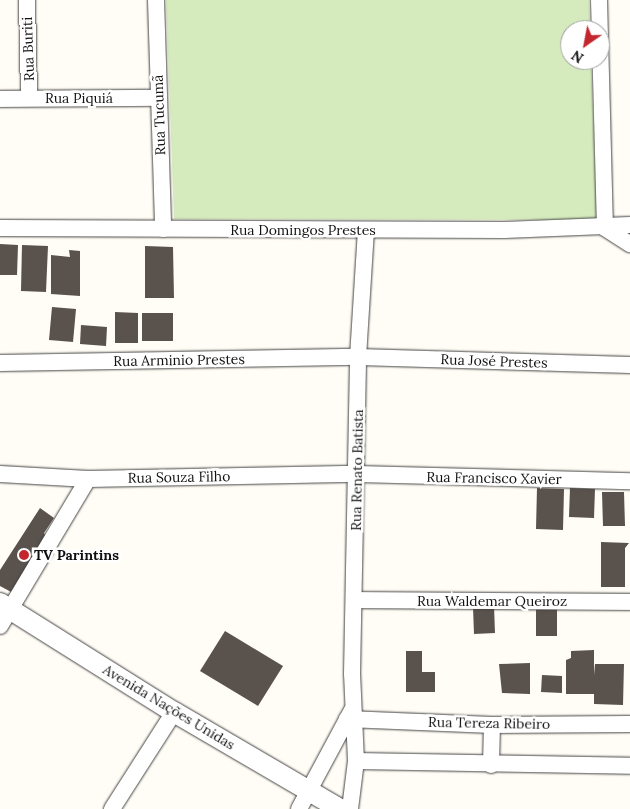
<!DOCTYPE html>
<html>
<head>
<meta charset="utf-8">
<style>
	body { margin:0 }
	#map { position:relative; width:630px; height:809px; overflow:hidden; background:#fffdf5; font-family:Lora,serif }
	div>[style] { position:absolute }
	.green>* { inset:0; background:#d5ebbd }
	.building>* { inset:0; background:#5a524d }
	.roads { filter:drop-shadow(0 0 1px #444) drop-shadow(0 0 1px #444) }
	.minor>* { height:16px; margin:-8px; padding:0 8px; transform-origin:8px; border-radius:8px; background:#fff }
	.tertiary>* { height:20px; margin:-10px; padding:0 10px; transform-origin:10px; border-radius:10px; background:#fff }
	.dots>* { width:14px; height:14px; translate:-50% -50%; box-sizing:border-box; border:2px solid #fff; border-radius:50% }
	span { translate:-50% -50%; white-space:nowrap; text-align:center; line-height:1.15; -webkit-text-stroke:5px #fff; paint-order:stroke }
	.street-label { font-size:14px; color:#111 }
	.poi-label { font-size:14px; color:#111; font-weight:700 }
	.left { translate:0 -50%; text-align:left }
	.north { position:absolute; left:560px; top:20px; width:50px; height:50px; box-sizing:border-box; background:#fff; border:1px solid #a0a0a0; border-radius:50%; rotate:213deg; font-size:14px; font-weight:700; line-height:20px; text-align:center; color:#111 }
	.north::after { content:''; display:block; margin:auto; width:18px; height:22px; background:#c4262e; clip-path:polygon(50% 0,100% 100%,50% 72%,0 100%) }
</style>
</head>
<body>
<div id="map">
	<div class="green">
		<div style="clip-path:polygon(166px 0,589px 0,590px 30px,570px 30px,570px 60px,591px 60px,597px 220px,174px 219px)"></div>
	</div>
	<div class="building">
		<div style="clip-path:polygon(0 244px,18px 245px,17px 275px,0 275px)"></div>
		<div style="clip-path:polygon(22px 245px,48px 246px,46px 292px,21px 291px)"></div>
		<div style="clip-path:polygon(145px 246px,173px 247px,174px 298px,145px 298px)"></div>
		<div style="clip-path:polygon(69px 250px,80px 251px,80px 296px,51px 294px,51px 255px,70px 257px)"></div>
		<div style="clip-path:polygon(52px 307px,76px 309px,73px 342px,49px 340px)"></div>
		<div style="clip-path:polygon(115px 312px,138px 313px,138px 343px,115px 343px)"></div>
		<div style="clip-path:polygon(142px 313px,173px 313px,173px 341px,142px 341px)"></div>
		<div style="clip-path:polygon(81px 325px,107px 327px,106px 346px,80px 344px)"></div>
		<div style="clip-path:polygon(537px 488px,564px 489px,563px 530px,536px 529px)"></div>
		<div style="clip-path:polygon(570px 488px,595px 489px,594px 518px,569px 517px)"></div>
		<div style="clip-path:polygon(602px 492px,624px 492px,625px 526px,603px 526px)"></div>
		<div style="clip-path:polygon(40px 508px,54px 518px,44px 533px,48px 540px,13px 593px,0 586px,0 570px)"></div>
		<div style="clip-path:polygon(601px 542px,629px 543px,625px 548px,625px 587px,601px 587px)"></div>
		<div style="clip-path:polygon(536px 602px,557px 602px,557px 636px,536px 636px)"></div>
		<div style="clip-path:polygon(494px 606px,495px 633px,474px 634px,473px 607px)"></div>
		<div style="clip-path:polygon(225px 631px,283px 666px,258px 706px,200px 671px)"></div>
		<div style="clip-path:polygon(594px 650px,594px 675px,595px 664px,624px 664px,623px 705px,594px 704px,594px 694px,566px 694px,566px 660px,571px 658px,571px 651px)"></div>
		<div style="clip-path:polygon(406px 651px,422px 651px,422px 672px,435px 672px,435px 692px,406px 692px)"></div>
		<div style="clip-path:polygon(530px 663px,530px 694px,502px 693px,499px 664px)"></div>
		<div style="clip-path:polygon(542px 675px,562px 676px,562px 693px,541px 692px)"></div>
	</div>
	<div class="roads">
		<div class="minor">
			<div style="left:27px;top:0;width:97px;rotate:88.8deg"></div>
			<div style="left:156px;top:0;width:229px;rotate:88.2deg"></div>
			<div style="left:599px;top:0;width:228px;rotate:88.5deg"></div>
			<div style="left:0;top:99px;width:158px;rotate:-0.4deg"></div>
			<div style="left:0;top:228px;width:504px;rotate:0.23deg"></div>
			<div style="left:504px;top:230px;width:126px;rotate:-2.3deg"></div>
			<div style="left:605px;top:228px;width:30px;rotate:33deg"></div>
			<div style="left:0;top:363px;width:358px;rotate:-1deg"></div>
			<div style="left:358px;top:357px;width:272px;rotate:1.7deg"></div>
			<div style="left:0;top:474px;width:88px;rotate:3.3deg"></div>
			<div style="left:88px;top:479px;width:269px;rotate:-1.1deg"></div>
			<div style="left:357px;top:474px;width:273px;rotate:1.5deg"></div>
			<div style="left:355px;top:600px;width:275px;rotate:0.4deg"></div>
			<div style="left:0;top:626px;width:171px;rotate:-59.1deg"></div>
			<div style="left:347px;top:719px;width:145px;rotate:2.4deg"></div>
			<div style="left:492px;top:725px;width:138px;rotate:-0.4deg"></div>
			<div style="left:356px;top:761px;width:274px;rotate:1deg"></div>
			<div style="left:491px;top:765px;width:40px;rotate:-88.6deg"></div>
			<div style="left:112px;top:809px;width:115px;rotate:-57.4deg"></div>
			<div style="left:299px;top:809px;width:112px;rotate:-61.8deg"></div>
			<div style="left:350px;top:809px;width:48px;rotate:-82.9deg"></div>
			<div style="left:356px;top:761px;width:87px;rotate:-92.6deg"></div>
			<div style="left:352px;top:674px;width:317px;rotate:-88.9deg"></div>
			<div style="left:358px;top:357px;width:127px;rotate:-86.4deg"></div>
		</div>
		<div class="tertiary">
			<div style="left:0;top:603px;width:205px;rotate:32.1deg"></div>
			<div style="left:174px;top:712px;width:192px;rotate:30.3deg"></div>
		</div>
	</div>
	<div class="dots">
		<div style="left:24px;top:555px;background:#c4262e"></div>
	</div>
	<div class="street-label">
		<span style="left:28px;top:49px;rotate:-92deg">Rua Buriti</span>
		<span style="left:79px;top:98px">Rua Piquiá</span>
		<span style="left:159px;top:115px;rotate:-92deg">Rua Tucumã</span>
		<span style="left:303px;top:230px">Rua Domingos Prestes</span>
		<span style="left:179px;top:360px;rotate:-1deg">Rua Arminio Prestes</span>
		<span style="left:494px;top:361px;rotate:2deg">Rua José Prestes</span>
		<span style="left:357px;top:470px;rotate:-89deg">Rua Renato Batista</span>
		<span style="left:179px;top:477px;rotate:-1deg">Rua Souza Filho</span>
		<span style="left:494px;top:478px;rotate:1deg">Rua Francisco Xavier</span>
		<span style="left:492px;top:601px">Rua Waldemar Queiroz</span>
		<span style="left:169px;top:707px;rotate:31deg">Avenida Nações Unidas</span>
		<span style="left:489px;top:723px;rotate:1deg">Rua Tereza Ribeiro</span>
	</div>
	<div class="poi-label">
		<span class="left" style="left:34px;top:555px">TV Parintins</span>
	</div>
	<div class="north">N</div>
</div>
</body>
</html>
